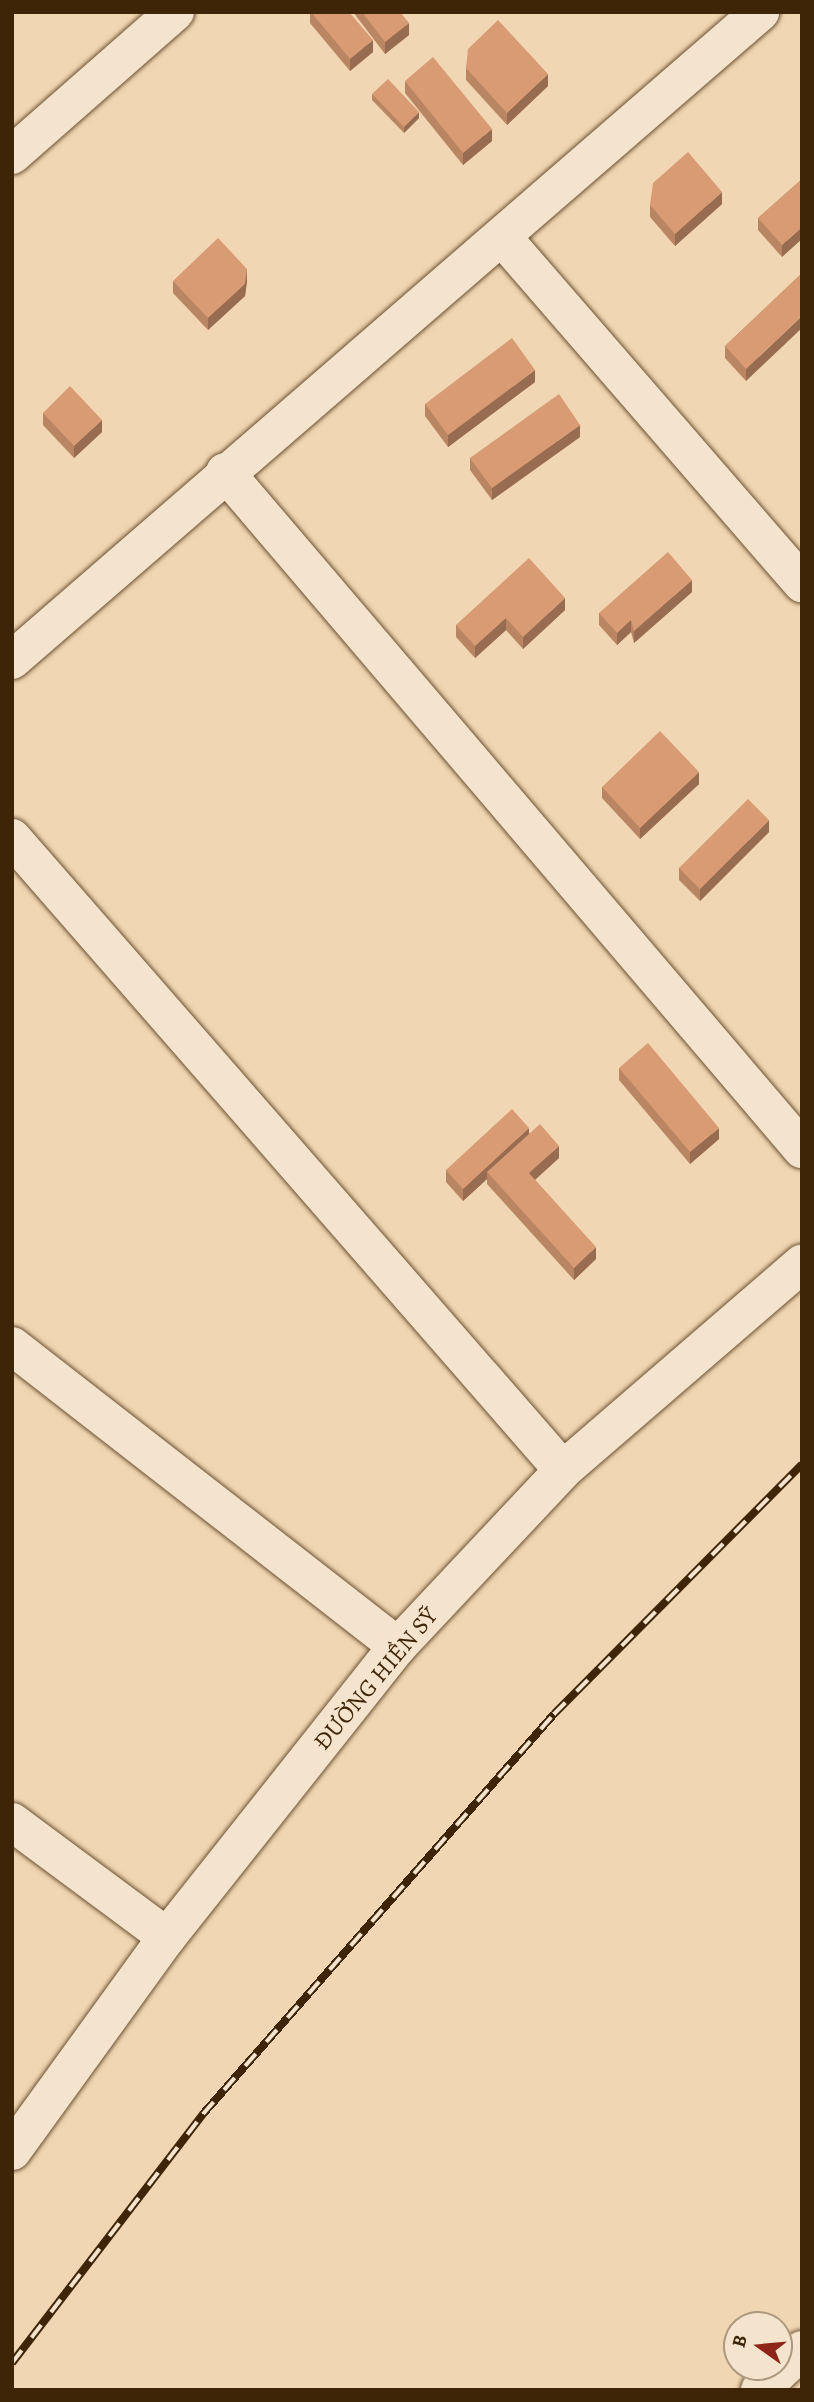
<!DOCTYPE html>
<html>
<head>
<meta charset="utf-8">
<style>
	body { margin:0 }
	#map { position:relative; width:814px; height:2402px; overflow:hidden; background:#f0d6b2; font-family:Alegreya,serif }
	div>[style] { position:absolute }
	.roads { filter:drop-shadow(0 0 2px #6b5132) drop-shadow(0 0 2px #6b5132) }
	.minor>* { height:38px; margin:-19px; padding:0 19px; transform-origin:19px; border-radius:19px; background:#f5e4cd }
	.rail>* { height:8px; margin-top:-4px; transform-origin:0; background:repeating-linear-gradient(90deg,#f5e4cd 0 16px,#3f2507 0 32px); box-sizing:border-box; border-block:2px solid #3f2507 }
	.wall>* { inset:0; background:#ba8563 }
	.shaded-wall>* { inset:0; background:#976c50 }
	.building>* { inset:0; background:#d89b73 }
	span { translate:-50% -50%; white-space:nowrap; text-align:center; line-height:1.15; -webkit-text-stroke:6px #f5e4cd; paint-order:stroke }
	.street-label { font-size:24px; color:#3f2507 }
	.frame { position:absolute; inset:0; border:14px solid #3f2507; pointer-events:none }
	.north { position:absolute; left:723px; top:2311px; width:70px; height:70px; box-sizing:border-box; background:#f5e4cd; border:2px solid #ac987e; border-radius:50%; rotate:285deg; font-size:19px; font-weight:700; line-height:28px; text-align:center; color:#3f2507 }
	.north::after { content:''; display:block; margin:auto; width:24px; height:32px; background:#8f2418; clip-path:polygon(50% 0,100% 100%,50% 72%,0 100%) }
</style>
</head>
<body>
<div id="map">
	<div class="roads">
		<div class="minor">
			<div style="left:12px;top:155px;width:217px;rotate:-41.3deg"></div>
			<div style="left:503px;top:238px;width:457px;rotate:49.1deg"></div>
			<div style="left:225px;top:472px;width:890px;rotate:49.56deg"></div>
			<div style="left:12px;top:660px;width:990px;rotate:-40.9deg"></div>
			<div style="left:12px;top:838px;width:838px;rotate:48.92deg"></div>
			<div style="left:12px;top:1346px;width:489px;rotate:37.9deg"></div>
			<div style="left:12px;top:1822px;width:193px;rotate:36.6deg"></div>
			<div style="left:12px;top:2151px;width:264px;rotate:-54.1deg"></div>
			<div style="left:167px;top:1937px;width:372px;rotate:-51.6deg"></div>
			<div style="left:398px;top:1646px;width:241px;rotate:-46.8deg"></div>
			<div style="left:563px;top:1470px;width:316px;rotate:-40.8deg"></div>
			<div style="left:760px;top:2390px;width:58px;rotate:-43.6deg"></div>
		</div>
	</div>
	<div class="rail">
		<div style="left:12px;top:2363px;width:314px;rotate:-52.5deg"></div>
		<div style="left:203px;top:2114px;width:532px;rotate:-48.73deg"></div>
		<div style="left:554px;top:1714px;width:352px;rotate:-45.2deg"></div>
	</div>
	<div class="wall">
		<div style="clip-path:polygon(310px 12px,349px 12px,373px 52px,350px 71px,310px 23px)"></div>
		<div style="clip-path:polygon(353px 12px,400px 12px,409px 35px,385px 54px)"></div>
		<div style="clip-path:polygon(466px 68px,548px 86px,507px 125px,466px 80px)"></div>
		<div style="clip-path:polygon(405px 81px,492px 141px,463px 165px,405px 93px)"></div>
		<div style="clip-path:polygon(372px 94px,419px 118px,404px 133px,372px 100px)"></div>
		<div style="clip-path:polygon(802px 179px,782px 257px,758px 230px,758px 218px)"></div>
		<div style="clip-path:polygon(722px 204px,675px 246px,650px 217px,650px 205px)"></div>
		<div style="clip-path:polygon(800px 275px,746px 381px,725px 358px,725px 346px)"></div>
		<div style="clip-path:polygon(173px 281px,247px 281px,245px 296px,208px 330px,173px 293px)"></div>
		<div style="clip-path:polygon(535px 382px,448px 447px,425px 416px,425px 404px)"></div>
		<div style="clip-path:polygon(43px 413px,102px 432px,74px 458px,43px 425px)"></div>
		<div style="clip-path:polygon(580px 437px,492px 500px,470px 470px,470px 458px)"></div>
		<div style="clip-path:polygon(692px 592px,634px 643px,631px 632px,617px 645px,599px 625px,599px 613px)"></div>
		<div style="clip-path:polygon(565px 610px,523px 649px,506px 630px,475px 658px,456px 637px,456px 625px)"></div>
		<div style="clip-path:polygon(699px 784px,640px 839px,602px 798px,602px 787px)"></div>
		<div style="clip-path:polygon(769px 832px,700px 901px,679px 880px,679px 868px)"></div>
		<div style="clip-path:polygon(619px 1068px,719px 1139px,690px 1164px,619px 1080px)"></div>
		<div style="clip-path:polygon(529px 1133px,559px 1158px,535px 1180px,596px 1259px,574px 1280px,487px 1184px,487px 1179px,463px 1201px,446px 1182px,446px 1170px)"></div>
	</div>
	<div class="shaded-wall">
		<div style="clip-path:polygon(409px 23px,409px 35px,385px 54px,385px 42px)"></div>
		<div style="clip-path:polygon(373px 40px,373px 52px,350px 71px,350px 59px)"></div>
		<div style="clip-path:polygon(548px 74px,548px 86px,507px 125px,507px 113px)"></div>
		<div style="clip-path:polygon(419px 112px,419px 118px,404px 133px,404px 127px)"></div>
		<div style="clip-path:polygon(492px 129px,492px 141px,463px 165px,463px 153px)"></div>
		<div style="clip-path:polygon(722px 192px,722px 204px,675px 246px,675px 234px)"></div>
		<div style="clip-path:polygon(802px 227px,802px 239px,782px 257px,782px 245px)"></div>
		<div style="clip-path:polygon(247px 269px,247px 281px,245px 296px,208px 330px,208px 318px)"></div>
		<div style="clip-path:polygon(802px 316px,802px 328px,746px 381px,746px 369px)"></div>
		<div style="clip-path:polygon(535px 370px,535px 382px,448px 447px,448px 435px)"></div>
		<div style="clip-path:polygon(102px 420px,102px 432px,74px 458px,74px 446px)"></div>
		<div style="clip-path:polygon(580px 425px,580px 437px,492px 500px,492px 488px)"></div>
		<div style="clip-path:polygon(692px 580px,692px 592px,634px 643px,634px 631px)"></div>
		<div style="clip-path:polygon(565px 598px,565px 610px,523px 649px,523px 637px)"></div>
		<div style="clip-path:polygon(506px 618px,506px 630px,475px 658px,475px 646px)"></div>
		<div style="clip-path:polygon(631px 620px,631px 632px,617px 645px,617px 633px)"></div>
		<div style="clip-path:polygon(699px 772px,699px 784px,640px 839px,640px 828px)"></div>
		<div style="clip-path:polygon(769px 820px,769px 832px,700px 901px,700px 889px)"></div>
		<div style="clip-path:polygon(529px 1128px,529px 1140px,487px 1172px,487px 1179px,463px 1201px,463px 1189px)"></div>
		<div style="clip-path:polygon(719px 1128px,719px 1139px,690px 1164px,690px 1152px)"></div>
		<div style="clip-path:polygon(559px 1146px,559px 1158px,529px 1185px,529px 1173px)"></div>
		<div style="clip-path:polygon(596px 1247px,596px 1259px,574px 1280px,574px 1268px)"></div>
	</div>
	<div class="building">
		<div style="clip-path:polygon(311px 12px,349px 12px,373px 40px,350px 59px)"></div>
		<div style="clip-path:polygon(362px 12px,400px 12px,409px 23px,385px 42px)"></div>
		<div style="clip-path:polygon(498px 20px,548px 74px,507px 113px,466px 68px,468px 49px)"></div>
		<div style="clip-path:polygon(433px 57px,492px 129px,463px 153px,405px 81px)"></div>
		<div style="clip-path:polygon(388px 79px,419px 112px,404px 127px,372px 94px)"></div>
		<div style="clip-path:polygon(688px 152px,722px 192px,675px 234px,650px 205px,653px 183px)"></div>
		<div style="clip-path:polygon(802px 179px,802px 227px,782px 245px,758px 218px)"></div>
		<div style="clip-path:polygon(218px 238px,247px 269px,245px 284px,208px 318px,173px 281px)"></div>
		<div style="clip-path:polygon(800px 275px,802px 277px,802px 316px,746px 369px,725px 346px)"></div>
		<div style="clip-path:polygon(512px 338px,535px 370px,448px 435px,425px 404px)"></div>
		<div style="clip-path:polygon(70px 386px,102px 420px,74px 446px,43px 413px)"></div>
		<div style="clip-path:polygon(559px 394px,580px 425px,492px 488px,470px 458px)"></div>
		<div style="clip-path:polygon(668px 552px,692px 580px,634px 631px,631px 620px,617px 633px,599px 613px)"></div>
		<div style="clip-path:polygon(529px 558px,565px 598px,523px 637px,506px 618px,475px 646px,456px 625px)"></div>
		<div style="clip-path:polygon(660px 731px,699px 772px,640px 828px,602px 787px)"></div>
		<div style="clip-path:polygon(748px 799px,769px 820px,700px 889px,679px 868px)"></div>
		<div style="clip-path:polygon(648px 1043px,719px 1128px,690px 1152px,619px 1068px)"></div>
		<div style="clip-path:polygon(512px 1109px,529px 1128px,463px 1189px,446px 1170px)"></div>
		<div style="clip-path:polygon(540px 1124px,559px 1146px,529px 1173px,596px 1247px,574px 1268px,487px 1172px)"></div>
	</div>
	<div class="street-label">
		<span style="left:376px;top:1679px;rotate:-50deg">ĐƯỜNG HIỀN SỸ</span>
	</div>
	<div class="frame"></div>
	<div class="north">B</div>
</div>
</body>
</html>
